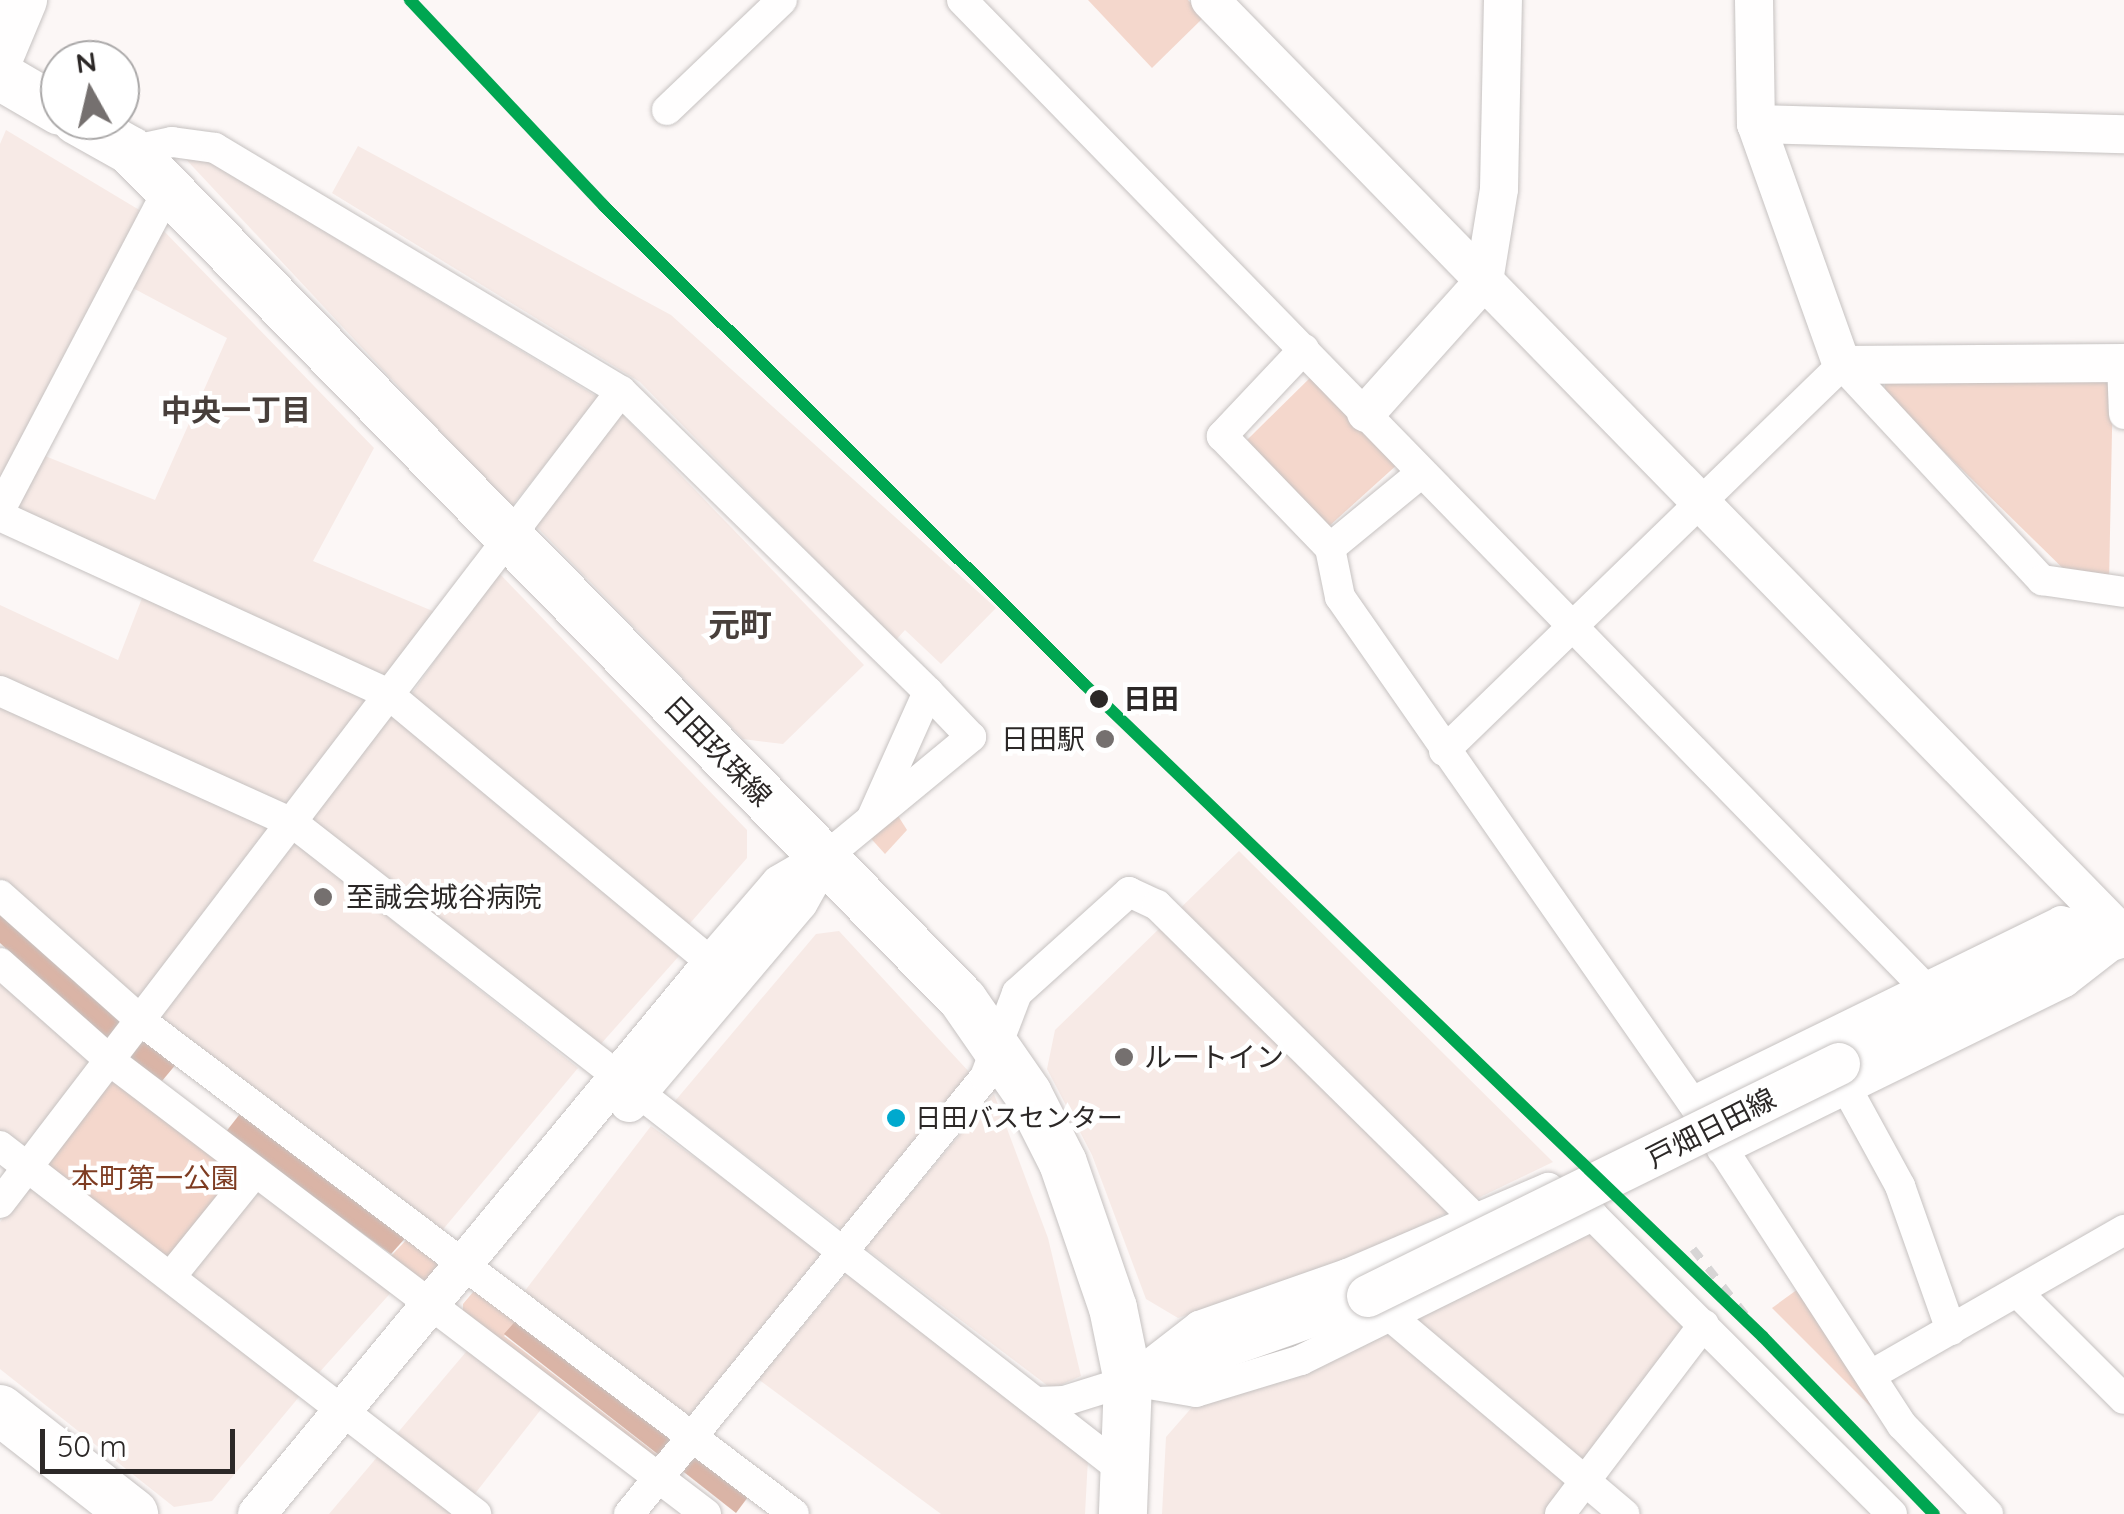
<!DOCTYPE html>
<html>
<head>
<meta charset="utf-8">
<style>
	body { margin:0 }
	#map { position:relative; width:2124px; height:1514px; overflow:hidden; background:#fcf7f6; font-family:Quicksand,"Noto Sans JP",sans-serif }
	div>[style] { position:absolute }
	.built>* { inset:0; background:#f7eae6 }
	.green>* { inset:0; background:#f4d7cc }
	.water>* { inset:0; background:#dab4a6 }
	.roads { filter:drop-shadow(0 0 2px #c6c2c1) drop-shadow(0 0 2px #c6c2c1) }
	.minor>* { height:30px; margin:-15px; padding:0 15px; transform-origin:15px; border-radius:15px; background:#fffefe }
	.tertiary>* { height:38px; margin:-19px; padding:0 19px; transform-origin:19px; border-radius:19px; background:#fffefe }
	.secondary>* { height:42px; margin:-21px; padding:0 21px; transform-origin:21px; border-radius:21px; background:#fffefe }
	.primary>* { height:48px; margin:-24px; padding:0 24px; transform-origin:24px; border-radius:24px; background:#fffefe }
	.trunk>* { height:50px; margin:-25px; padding:0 25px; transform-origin:25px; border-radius:25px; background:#fffefe }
	.rail>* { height:8px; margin-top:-4px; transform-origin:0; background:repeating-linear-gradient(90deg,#d7d5d5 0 12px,transparent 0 24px) }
	.bridges { filter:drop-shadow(0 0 2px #c6c2c1) drop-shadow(0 0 2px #c6c2c1) }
	.secondary-bridge>* { height:42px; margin:-21px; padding:0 21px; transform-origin:21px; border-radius:21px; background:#fffefe }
	.rail-1>* { height:12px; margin:-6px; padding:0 6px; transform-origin:6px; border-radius:6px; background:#00a651 }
	.dots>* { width:28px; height:28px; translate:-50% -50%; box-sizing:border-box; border:5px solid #fff; border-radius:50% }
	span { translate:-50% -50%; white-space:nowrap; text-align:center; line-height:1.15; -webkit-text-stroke:9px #fff; paint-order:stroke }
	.bus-label { font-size:26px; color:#2c2827 }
	.left { translate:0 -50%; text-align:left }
	.stop-label { font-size:28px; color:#2c2827; font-weight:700 }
	.poi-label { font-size:28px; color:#2c2827 }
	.right { translate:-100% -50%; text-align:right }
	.street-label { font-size:28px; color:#2c2827 }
	.park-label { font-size:28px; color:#7e3c22 }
	.neighbourhood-label { font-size:30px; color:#483f3b; font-weight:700 }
	.quarter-label { font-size:32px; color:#483f3b; font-weight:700 }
	.north { position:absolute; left:40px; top:40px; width:100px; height:100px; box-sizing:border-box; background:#fff; border:2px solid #aba9a9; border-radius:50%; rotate:352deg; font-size:28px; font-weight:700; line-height:40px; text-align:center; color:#2c2827 }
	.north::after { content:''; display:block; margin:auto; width:35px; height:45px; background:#75706f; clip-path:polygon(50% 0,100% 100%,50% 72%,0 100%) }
	.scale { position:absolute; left:40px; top:1429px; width:195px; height:45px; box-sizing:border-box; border:5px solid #2c2827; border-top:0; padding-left:12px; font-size:30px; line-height:35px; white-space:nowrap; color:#2c2827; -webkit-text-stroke:8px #fff; paint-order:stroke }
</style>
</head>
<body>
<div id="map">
	<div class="built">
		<div style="clip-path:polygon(6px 130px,141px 211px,0 482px,0 144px)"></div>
		<div style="clip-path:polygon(358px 146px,671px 315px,996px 608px,941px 664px,905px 630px,895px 641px,640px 382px,332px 193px)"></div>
		<div style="clip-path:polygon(181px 154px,205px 159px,599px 398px,511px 507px)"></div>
		<div style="clip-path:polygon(161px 228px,374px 448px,313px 561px,435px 612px,383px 681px,14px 510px,40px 454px,155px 500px,227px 338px,129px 286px)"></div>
		<div style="clip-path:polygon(619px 411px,864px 665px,783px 744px,743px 739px,531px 521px)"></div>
		<div style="clip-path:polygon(497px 571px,747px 830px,747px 858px,685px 929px,409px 698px)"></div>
		<div style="clip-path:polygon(142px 598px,379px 699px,296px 812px,0 676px,0 605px,118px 660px)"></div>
		<div style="clip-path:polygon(0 699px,275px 830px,139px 1004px,0 886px)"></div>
		<div style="clip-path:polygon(388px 701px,679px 956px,600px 1045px,305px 815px)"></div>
		<div style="clip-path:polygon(295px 843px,578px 1068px,440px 1233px,154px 1022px)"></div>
		<div style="clip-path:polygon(1239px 851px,1553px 1162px,1341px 1264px,1178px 1318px,1146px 1299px,1092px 1155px,1047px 1069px,1055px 1030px)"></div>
		<div style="clip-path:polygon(839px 931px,971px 1074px,847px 1233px,675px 1101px,816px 934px)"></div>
		<div style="clip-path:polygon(0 973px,98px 1060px,21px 1151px,0 1134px)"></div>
		<div style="clip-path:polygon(994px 1094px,1048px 1238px,1081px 1376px,1052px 1389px,865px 1248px)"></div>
		<div style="clip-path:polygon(651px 1126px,830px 1255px,691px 1421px,524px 1292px)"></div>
		<div style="clip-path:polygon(257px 1182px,395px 1288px,317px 1375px,183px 1273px)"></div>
		<div style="clip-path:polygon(32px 1189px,304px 1391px,212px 1501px,174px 1507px,0 1369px,0 1222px,23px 1191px)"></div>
		<div style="clip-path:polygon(1594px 1229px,1688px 1324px,1545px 1514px,1162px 1514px,1166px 1437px,1194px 1405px)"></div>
		<div style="clip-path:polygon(848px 1272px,1088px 1458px,1085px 1514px,941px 1514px,758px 1379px)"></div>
		<div style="clip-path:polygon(471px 1346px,546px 1403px,459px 1514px,329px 1514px)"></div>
	</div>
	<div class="green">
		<div style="clip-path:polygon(1088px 0,1188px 0,1204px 17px,1152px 68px)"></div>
		<div style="clip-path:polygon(1316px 372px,1399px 463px,1327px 528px,1247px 440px)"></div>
		<div style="clip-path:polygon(1886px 376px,2113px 380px,2109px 584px,2083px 588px,1884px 393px)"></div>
		<div style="clip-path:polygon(895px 811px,907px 830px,885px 854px,866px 833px)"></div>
		<div style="clip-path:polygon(111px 1076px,240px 1171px,172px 1261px,38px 1160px)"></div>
		<div style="clip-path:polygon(411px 1235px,444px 1251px,430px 1286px,391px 1256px)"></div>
		<div style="clip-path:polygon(479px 1285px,521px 1317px,504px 1336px,663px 1459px,655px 1468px,463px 1318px,463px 1304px)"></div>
		<div style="clip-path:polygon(1798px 1289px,1876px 1412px,1772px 1308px)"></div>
	</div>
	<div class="water">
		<div style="clip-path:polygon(0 910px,124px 1022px,108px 1041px,0 943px)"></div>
		<div style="clip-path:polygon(139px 1034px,177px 1063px,162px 1081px,122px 1053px)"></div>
		<div style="clip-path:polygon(243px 1110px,408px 1235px,391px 1254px,225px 1133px)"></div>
		<div style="clip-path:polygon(520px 1316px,681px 1438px,664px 1459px,504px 1334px)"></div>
		<div style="clip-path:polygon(695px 1450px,751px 1493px,736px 1513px,680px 1469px)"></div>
	</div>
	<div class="roads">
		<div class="minor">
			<div style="left:962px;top:0;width:1380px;rotate:45.73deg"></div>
			<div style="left:667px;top:110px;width:159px;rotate:-43.7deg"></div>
			<div style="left:131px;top:151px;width:42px;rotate:-12.4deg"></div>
			<div style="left:172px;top:142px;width:43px;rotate:7.9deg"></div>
			<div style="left:215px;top:148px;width:473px;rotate:30.9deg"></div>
			<div style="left:621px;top:391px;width:430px;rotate:44.4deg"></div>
			<div style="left:1304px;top:349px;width:120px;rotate:133.3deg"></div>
			<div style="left:1222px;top:436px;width:156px;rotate:46deg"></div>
			<div style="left:1330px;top:548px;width:50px;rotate:78.5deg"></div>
			<div style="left:1340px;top:597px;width:623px;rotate:55.14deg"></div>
			<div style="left:1696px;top:1108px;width:378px;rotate:57deg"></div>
			<div style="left:1902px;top:1425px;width:124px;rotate:46deg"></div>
			<div style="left:2122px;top:363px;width:51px;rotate:87.8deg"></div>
			<div style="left:0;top:510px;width:361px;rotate:-62.3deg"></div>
			<div style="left:0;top:516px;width:427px;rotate:24.6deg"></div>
			<div style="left:388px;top:694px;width:421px;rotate:39.7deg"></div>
			<div style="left:1330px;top:548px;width:117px;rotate:-39.4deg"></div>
			<div style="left:0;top:691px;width:321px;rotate:24.3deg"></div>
			<div style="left:293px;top:823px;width:1055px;rotate:37.96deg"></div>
			<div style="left:1444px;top:751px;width:554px;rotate:-44.12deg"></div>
			<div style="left:1842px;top:365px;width:294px;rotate:47.1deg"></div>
			<div style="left:2042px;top:580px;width:83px;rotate:8.3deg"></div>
			<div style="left:823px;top:859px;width:192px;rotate:-39.5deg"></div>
			<div style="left:971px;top:737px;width:62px;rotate:-133.7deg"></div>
			<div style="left:928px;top:692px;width:137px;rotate:114.1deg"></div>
			<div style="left:0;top:895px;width:194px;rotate:41.7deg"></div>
			<div style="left:145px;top:1024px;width:813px;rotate:37.05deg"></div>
			<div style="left:0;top:963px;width:151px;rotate:41.5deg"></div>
			<div style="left:113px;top:1063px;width:745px;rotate:37.25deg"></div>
			<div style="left:1847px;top:1089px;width:111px;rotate:61.3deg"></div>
			<div style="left:1900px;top:1186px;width:153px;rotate:70.5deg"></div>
			<div style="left:1692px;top:1102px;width:411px;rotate:-26.1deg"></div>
			<div style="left:2061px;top:921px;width:62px;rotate:13.1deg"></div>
			<div style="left:0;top:1146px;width:602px;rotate:37.71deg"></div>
			<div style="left:1722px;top:1150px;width:382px;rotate:-26.1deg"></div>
			<div style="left:2065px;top:982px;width:57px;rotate:-37.9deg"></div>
			<div style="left:0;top:1203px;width:1022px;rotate:-52.59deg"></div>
			<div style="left:172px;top:1275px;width:132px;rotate:-51.1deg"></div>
			<div style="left:2017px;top:1292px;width:151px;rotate:45deg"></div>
			<div style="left:1390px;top:1316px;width:307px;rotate:40.2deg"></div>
			<div style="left:1871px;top:1375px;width:292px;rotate:-29.8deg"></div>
			<div style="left:1131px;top:1381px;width:66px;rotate:9.6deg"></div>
			<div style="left:1196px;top:1392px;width:110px;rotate:-16.9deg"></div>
			<div style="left:1301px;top:1360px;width:326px;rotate:-26.3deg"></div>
			<div style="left:1037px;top:1402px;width:27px;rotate:-2deg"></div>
			<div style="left:1064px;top:1401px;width:67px;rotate:-17.4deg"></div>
			<div style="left:1128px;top:1381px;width:90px;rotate:-37.8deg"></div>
			<div style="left:1199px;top:1326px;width:157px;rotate:-19.4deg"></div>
			<div style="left:1347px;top:1274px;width:219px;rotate:-23.2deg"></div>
			<div style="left:1548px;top:1188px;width:53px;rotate:31.9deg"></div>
			<div style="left:1593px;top:1216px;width:422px;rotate:44.9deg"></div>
			<div style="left:629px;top:1514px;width:564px;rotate:-50.83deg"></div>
			<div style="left:985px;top:1077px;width:90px;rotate:-69.1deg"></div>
			<div style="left:1017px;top:993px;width:151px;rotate:-42deg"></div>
			<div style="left:1129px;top:892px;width:31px;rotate:25deg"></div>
			<div style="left:1157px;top:905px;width:444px;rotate:44.6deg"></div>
			<div style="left:1560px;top:1514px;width:238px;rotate:-52.8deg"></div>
		</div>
		<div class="tertiary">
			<div style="left:1210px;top:0;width:1308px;rotate:45.68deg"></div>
			<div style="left:1754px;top:0;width:124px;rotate:89.1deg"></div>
			<div style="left:1756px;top:124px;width:256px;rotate:70.4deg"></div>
			<div style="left:1842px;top:365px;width:282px;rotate:-0.4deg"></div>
			<div style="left:1756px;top:124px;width:368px;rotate:1.6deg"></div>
			<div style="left:1366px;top:413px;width:177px;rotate:-48.2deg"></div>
			<div style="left:1484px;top:281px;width:93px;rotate:-80.7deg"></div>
			<div style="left:1499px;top:189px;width:189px;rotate:-88.8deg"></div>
			<div style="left:629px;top:1103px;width:263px;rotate:-49.8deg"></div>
			<div style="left:799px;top:902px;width:47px;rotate:-60.7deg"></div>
			<div style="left:257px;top:1514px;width:715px;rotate:-50.45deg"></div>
			<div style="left:712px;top:963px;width:104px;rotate:-49.3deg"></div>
			<div style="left:780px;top:884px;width:50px;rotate:-30.2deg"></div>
		</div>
		<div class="secondary">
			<div style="left:1839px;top:1064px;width:232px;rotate:-26.9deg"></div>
			<div style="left:2046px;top:959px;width:81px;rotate:-16.4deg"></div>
			<div style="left:1128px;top:1381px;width:255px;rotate:-19.5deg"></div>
		</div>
		<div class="primary">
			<div style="left:0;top:55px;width:60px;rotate:-67.3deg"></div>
			<div style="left:0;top:76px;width:69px;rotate:30.3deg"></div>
			<div style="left:76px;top:120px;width:63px;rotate:29.4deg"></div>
			<div style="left:131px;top:151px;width:1189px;rotate:45.58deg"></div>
			<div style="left:963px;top:1000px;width:114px;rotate:55.3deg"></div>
			<div style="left:1028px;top:1094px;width:77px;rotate:63.1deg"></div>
			<div style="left:1063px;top:1163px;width:153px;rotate:71deg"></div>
			<div style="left:1113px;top:1308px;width:75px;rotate:78.4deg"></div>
			<div style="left:1128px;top:1381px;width:133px;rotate:92.2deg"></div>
		</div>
		<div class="trunk">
			<div style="left:0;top:1410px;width:169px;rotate:38deg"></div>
		</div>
	</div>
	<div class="rail">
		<div style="left:1693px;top:1249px;width:112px;rotate:51.5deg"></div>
	</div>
	<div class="bridges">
		<div class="secondary-bridge">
			<div style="left:1368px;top:1296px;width:525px;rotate:-26.22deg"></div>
		</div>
	</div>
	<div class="rail-1">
		<div style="left:410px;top:0;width:283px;rotate:46.7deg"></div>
		<div style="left:604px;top:206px;width:677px;rotate:44.88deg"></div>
		<div style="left:1084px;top:684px;width:942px;rotate:43.88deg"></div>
		<div style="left:1763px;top:1337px;width:246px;rotate:46deg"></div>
	</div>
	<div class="dots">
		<div style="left:1099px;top:699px;background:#2c2827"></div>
		<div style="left:1105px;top:739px;background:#75706f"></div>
		<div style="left:323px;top:897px;background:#75706f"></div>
		<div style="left:1124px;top:1057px;background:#75706f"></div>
		<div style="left:896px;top:1118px;background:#00a9ce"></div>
	</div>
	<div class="bus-label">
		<span class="left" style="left:915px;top:1118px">日田バスセンター</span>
	</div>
	<div class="stop-label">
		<span class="left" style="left:1123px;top:699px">日田</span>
	</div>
	<div class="poi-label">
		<span class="right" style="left:1085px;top:739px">日田駅</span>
		<span class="left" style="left:346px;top:897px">至誠会城谷病院</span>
		<span class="left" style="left:1144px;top:1057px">ルートイン</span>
	</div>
	<div class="street-label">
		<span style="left:718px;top:751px;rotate:46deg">日田玖珠線</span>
		<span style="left:1711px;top:1128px;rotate:-27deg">戸畑日田線</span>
	</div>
	<div class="park-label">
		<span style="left:155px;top:1178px">本町第一公園</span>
	</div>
	<div class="neighbourhood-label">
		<span style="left:236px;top:410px">中央一丁目</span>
	</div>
	<div class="quarter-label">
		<span style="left:740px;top:624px">元町</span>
	</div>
	<div class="north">N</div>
	<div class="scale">50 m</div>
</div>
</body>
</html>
